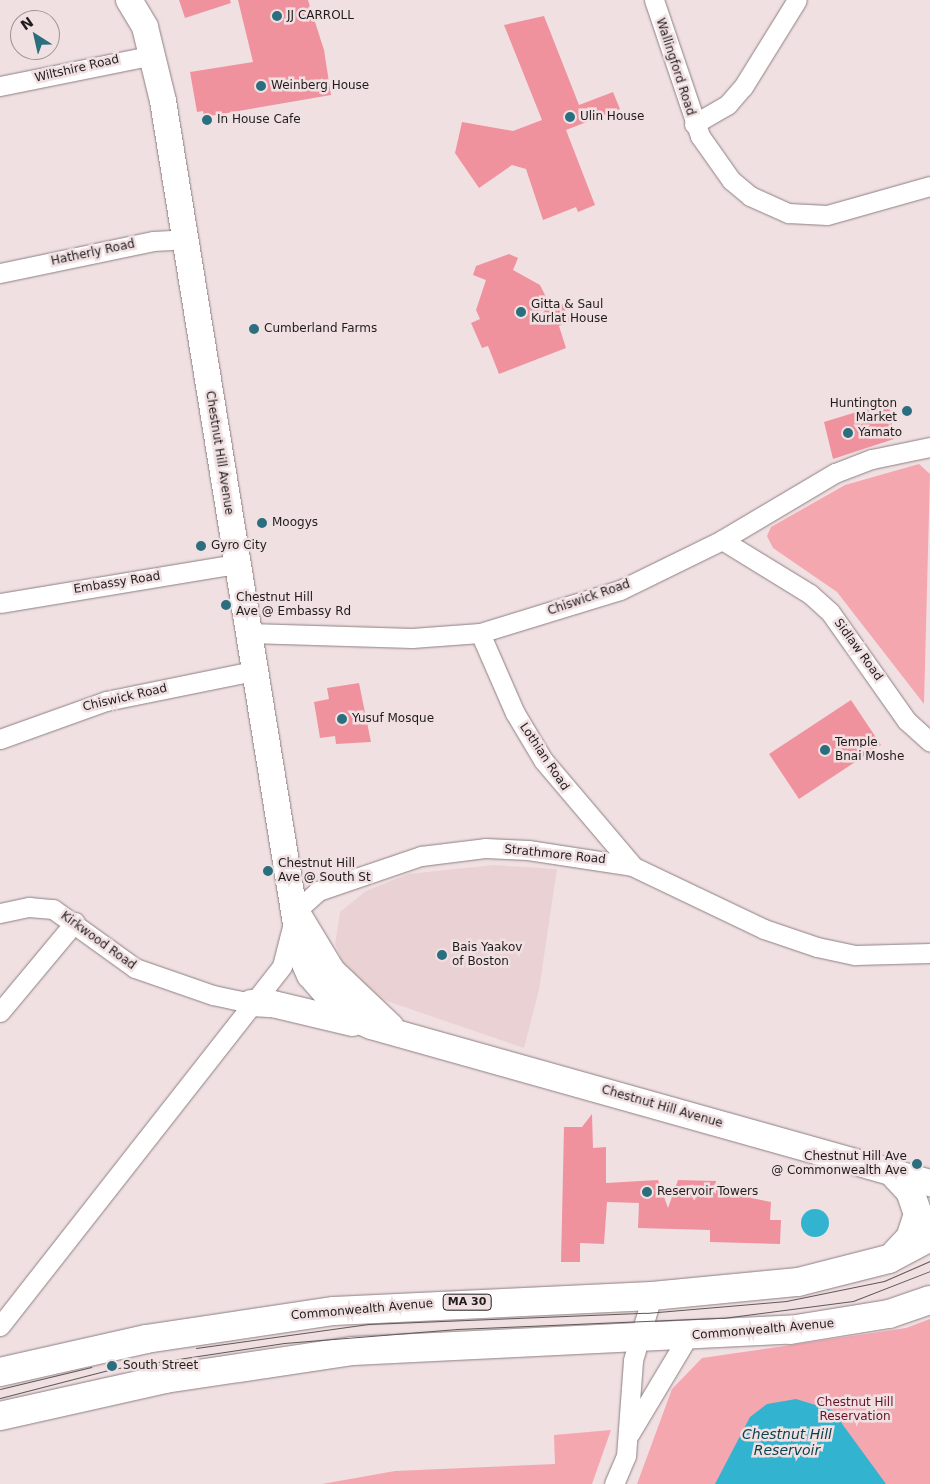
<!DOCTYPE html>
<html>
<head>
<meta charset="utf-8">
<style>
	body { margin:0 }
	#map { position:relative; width:930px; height:1484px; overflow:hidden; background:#f0e0e2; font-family:"DejaVu Sans",sans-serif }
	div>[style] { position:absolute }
	.built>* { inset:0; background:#ead2d4 }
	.green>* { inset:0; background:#f5a7b0 }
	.water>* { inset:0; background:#32b3d0 }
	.round { border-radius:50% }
	.building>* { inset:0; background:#f0929e }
	.roads { filter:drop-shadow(0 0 1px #8d7f80) drop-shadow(0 0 1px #8d7f80) }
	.street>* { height:19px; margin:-9.5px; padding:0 9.5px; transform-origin:9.5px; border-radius:9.5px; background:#fff }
	.secondary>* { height:26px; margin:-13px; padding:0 13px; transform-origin:13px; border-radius:13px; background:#fff }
	.primary>* { height:28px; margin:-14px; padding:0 14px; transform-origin:14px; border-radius:14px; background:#fff }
	.tram>* { height:1px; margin:-0.5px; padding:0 0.5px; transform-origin:0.5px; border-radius:0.5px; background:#615959 }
	.dots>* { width:14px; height:14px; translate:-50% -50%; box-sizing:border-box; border:2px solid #f0e0e2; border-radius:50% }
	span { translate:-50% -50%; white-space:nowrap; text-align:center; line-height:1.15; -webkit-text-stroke:5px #f0e0e2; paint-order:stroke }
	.shield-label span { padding:1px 4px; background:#f0e0e2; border:1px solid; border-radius:4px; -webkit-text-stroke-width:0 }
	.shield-label { font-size:11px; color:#211c1c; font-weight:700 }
	.poi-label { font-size:12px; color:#211c1c }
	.left { translate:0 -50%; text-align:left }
	.right { translate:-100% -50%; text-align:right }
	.street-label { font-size:12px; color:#211c1c }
	.park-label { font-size:12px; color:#661328 }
	.water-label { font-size:14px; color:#0b434f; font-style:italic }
	.north { position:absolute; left:10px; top:10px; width:50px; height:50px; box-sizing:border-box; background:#f0e0e2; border:1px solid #9d9293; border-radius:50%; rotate:325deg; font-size:14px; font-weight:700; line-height:20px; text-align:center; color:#211c1c }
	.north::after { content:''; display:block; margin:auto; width:18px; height:22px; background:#2b6f7f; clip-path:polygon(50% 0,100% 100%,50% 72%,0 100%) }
</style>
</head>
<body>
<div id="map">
	<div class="built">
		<div style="clip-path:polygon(494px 865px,557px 869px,539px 990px,524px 1048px,381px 999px,345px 967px,335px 944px,340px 912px,366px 891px,408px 874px)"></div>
	</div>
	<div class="green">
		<div style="clip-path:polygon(919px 464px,930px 474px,924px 704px,837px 592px,773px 548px,767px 536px,771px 527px,845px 485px)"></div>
		<div style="clip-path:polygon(930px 1319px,930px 1484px,637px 1484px,672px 1389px,702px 1358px,906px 1328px)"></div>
		<div style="clip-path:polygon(611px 1430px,592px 1484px,322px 1484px,395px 1471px,555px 1464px,554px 1435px)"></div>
	</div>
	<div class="water">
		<div class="round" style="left:801px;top:1209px;width:28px;height:28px"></div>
		<div style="clip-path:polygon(796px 1399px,832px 1410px,886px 1484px,715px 1484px,750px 1417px,767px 1404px)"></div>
	</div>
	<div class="building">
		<div style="clip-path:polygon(179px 0,230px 0,231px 3px,185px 18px)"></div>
		<div style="clip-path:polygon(238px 0,308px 0,324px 50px,331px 95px,204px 117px,203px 111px,197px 112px,190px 72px,253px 62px)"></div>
		<div style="clip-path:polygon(544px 16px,579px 105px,613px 92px,620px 109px,566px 130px,595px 205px,578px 212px,576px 207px,543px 220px,526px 169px,512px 165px,479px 188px,455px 153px,462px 122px,513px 131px,542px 120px,504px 25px)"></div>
		<div style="clip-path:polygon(509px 254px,518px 258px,513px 270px,540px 285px,552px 309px,563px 304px,570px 321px,559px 326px,566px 348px,499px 374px,488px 346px,482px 348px,471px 323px,480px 319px,476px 310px,486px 280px,473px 275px,476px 266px)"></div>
		<div style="clip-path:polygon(889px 402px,894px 439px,833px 459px,824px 422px)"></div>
		<div style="clip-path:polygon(359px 683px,371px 742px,336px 744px,335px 736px,320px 738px,314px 702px,329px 699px,327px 688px)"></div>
		<div style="clip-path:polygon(851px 700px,881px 745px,799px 799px,769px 754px)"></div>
		<div style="clip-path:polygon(592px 1114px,593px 1148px,606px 1147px,606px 1183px,658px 1180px,668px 1208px,678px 1180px,716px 1181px,715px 1190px,752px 1194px,751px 1198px,771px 1202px,770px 1220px,781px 1220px,780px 1244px,710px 1242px,710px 1230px,638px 1228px,639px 1203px,607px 1202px,604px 1244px,580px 1243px,580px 1262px,561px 1262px,564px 1127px,582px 1127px)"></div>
	</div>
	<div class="roads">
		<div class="street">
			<div style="left:654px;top:0;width:144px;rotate:71.3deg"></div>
			<div style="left:700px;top:136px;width:54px;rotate:54.8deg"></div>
			<div style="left:731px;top:180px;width:25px;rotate:40deg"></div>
			<div style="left:750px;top:196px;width:42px;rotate:24.1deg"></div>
			<div style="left:788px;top:213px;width:39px;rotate:3deg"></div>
			<div style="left:827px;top:215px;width:107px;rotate:-15.7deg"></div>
			<div style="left:0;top:86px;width:157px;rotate:-11.4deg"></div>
			<div style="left:694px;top:124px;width:39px;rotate:-30deg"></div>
			<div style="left:728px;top:104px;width:23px;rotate:-49deg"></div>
			<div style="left:743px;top:87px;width:102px;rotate:-58.2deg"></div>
			<div style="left:0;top:273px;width:156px;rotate:-11.8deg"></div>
			<div style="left:153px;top:241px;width:33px;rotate:-3deg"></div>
			<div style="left:722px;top:540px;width:103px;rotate:31.5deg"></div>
			<div style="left:810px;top:594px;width:27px;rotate:42deg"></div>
			<div style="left:830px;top:612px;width:133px;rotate:54.8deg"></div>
			<div style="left:907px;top:721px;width:31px;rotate:42deg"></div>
			<div style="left:0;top:603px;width:238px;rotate:-9.4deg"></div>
			<div style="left:249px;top:633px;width:163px;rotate:1.8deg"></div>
			<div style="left:412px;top:638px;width:68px;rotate:-4.2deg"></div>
			<div style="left:480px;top:633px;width:146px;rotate:-17.1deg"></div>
			<div style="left:620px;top:590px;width:114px;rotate:-26.1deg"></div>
			<div style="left:722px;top:540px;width:131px;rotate:-30.7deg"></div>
			<div style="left:835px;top:473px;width:40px;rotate:-21deg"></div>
			<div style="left:872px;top:459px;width:59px;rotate:-11.7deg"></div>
			<div style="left:480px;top:633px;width:87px;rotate:66.4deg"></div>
			<div style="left:515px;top:713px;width:55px;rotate:59.2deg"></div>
			<div style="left:543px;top:760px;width:138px;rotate:49.7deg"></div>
			<div style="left:0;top:739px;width:113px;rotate:-19.7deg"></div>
			<div style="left:106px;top:701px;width:151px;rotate:-11.5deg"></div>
			<div style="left:0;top:913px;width:30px;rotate:-12deg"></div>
			<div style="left:29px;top:907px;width:24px;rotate:5deg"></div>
			<div style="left:53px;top:909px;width:101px;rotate:35.7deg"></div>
			<div style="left:135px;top:968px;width:83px;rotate:19.1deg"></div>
			<div style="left:213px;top:995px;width:39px;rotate:12deg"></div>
			<div style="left:0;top:1012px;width:117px;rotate:-50.2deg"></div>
			<div style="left:0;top:1326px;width:457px;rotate:-51.9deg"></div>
			<div style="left:282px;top:966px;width:57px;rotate:-75.7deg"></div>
			<div style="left:296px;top:911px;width:30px;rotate:-42deg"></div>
			<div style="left:318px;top:891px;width:109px;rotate:-18.8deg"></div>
			<div style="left:421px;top:856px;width:64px;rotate:-7.1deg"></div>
			<div style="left:485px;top:848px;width:43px;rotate:2.7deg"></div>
			<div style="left:528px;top:850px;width:105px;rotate:8.7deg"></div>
			<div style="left:632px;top:866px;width:146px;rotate:25.5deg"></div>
			<div style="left:764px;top:929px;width:56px;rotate:18.8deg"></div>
			<div style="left:817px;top:947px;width:39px;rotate:12deg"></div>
			<div style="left:855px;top:955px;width:75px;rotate:-1.5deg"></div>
			<div style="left:630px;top:1433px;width:113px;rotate:-59.1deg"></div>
			<div style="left:614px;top:1484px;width:30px;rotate:-67deg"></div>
			<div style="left:626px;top:1456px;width:96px;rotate:-85.8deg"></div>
			<div style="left:633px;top:1360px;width:67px;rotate:-73.5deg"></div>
		</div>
		<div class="secondary">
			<div style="left:129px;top:0;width:31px;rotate:59deg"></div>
			<div style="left:145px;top:27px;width:76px;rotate:76.3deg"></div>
			<div style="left:163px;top:101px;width:865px;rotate:80.82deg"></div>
			<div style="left:301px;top:955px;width:22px;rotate:66deg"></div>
			<div style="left:310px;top:975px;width:52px;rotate:48.9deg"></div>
			<div style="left:344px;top:1014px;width:30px;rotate:24deg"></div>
			<div style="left:371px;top:1026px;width:581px;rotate:15.69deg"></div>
			<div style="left:300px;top:918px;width:62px;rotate:58.9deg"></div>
			<div style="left:332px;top:971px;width:81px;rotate:43.5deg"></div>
			<div style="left:251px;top:1003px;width:22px;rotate:3deg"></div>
			<div style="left:273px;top:1004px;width:82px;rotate:13.4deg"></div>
		</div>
		<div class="primary">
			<div style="left:893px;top:1173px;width:25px;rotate:47deg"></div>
			<div style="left:910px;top:1191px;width:24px;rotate:71deg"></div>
			<div style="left:918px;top:1214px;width:25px;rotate:108deg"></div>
			<div style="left:910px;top:1238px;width:21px;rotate:133deg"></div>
			<div style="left:0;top:1372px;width:150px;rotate:-12.7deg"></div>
			<div style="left:146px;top:1339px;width:190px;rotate:-8.5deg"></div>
			<div style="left:334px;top:1311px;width:318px;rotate:-2.7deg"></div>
			<div style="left:652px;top:1296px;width:147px;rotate:-5.5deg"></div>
			<div style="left:798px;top:1282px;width:94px;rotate:-14.2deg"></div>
			<div style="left:889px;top:1259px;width:47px;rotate:-28.2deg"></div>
			<div style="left:0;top:1416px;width:169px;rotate:-12.6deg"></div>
			<div style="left:165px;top:1379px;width:190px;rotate:-8.5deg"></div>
			<div style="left:353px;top:1351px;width:438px;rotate:-2.8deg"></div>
			<div style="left:790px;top:1330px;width:100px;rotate:-9.2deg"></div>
			<div style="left:889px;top:1314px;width:43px;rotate:-18.9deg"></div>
		</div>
	</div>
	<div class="tram">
		<div style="left:196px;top:1348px;width:174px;rotate:-7.9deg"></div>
		<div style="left:368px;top:1324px;width:278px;rotate:-2.3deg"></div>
		<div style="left:646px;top:1313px;width:141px;rotate:-4.9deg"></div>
		<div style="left:786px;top:1301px;width:100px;rotate:-11.5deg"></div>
		<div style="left:884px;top:1281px;width:50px;rotate:-23.5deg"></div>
		<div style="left:0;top:1389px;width:94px;rotate:-13.6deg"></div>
		<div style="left:0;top:1398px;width:116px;rotate:-14.5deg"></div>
		<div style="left:112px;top:1369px;width:174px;rotate:-8.6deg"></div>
		<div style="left:284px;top:1343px;width:174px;rotate:-4.6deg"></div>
		<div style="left:457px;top:1329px;width:266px;rotate:-2.4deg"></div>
		<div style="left:723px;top:1318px;width:131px;rotate:-7.5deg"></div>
		<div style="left:853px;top:1301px;width:83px;rotate:-21.3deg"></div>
	</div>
	<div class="dots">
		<div style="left:277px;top:16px;background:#2b6f7f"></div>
		<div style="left:261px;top:86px;background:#2b6f7f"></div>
		<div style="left:570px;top:117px;background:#2b6f7f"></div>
		<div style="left:207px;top:120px;background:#2b6f7f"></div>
		<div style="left:521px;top:312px;background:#2b6f7f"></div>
		<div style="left:254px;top:329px;background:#2b6f7f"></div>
		<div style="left:907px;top:411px;background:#2b6f7f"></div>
		<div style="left:848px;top:433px;background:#2b6f7f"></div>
		<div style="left:262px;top:523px;background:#2b6f7f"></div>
		<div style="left:201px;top:546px;background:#2b6f7f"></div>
		<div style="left:226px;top:605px;background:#2b6f7f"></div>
		<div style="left:342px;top:719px;background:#2b6f7f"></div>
		<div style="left:825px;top:750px;background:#2b6f7f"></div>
		<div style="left:268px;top:871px;background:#2b6f7f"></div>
		<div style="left:442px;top:955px;background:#2b6f7f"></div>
		<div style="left:917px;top:1164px;background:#2b6f7f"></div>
		<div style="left:647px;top:1192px;background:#2b6f7f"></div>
		<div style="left:112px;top:1366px;background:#2b6f7f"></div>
	</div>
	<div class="shield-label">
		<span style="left:467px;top:1302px">MA 30</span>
	</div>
	<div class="poi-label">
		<span class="left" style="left:287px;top:16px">JJ CARROLL</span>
		<span class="left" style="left:271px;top:86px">Weinberg House</span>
		<span class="left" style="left:580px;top:117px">Ulin House</span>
		<span class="left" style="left:217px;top:120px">In House Cafe</span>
		<span class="left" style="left:531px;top:312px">Gitta &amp; Saul<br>Kurlat House</span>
		<span class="left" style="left:264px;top:329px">Cumberland Farms</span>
		<span class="right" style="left:897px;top:411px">Huntington<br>Market</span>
		<span class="left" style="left:858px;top:433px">Yamato</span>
		<span class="left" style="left:272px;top:523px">Moogys</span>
		<span class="left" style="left:211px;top:546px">Gyro City</span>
		<span class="left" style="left:236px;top:605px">Chestnut Hill<br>Ave @ Embassy Rd</span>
		<span class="left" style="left:352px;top:719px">Yusuf Mosque</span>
		<span class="left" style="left:835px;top:750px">Temple<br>Bnai Moshe</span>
		<span class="left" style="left:278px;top:871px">Chestnut Hill<br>Ave @ South St</span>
		<span class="left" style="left:452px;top:955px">Bais Yaakov<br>of Boston</span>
		<span class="right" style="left:907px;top:1164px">Chestnut Hill Ave<br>@ Commonwealth Ave</span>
		<span class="left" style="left:657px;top:1192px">Reservoir Towers</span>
		<span class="left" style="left:123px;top:1366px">South Street</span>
	</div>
	<div class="street-label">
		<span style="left:675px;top:67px;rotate:72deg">Wallingford Road</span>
		<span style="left:77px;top:69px;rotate:-13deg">Wiltshire Road</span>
		<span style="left:93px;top:253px;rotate:-12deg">Hatherly Road</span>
		<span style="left:219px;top:453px;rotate:81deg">Chestnut Hill Avenue</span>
		<span style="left:117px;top:583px;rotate:-9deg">Embassy Road</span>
		<span style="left:589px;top:598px;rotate:-19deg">Chiswick Road</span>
		<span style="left:858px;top:650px;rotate:54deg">Sidlaw Road</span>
		<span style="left:125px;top:698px;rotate:-13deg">Chiswick Road</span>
		<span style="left:544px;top:757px;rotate:56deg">Lothian Road</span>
		<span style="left:555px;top:855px;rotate:6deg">Strathmore Road</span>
		<span style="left:98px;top:941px;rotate:36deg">Kirkwood Road</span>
		<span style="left:662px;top:1107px;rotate:16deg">Chestnut Hill Avenue</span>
		<span style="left:362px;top:1310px;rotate:-5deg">Commonwealth Avenue</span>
		<span style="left:763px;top:1330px;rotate:-5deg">Commonwealth Avenue</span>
	</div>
	<div class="park-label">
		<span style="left:855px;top:1410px">Chestnut Hill<br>Reservation</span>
	</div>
	<div class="water-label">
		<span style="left:787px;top:1442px">Chestnut Hill<br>Reservoir</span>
	</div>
	<div class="north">N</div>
</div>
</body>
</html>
